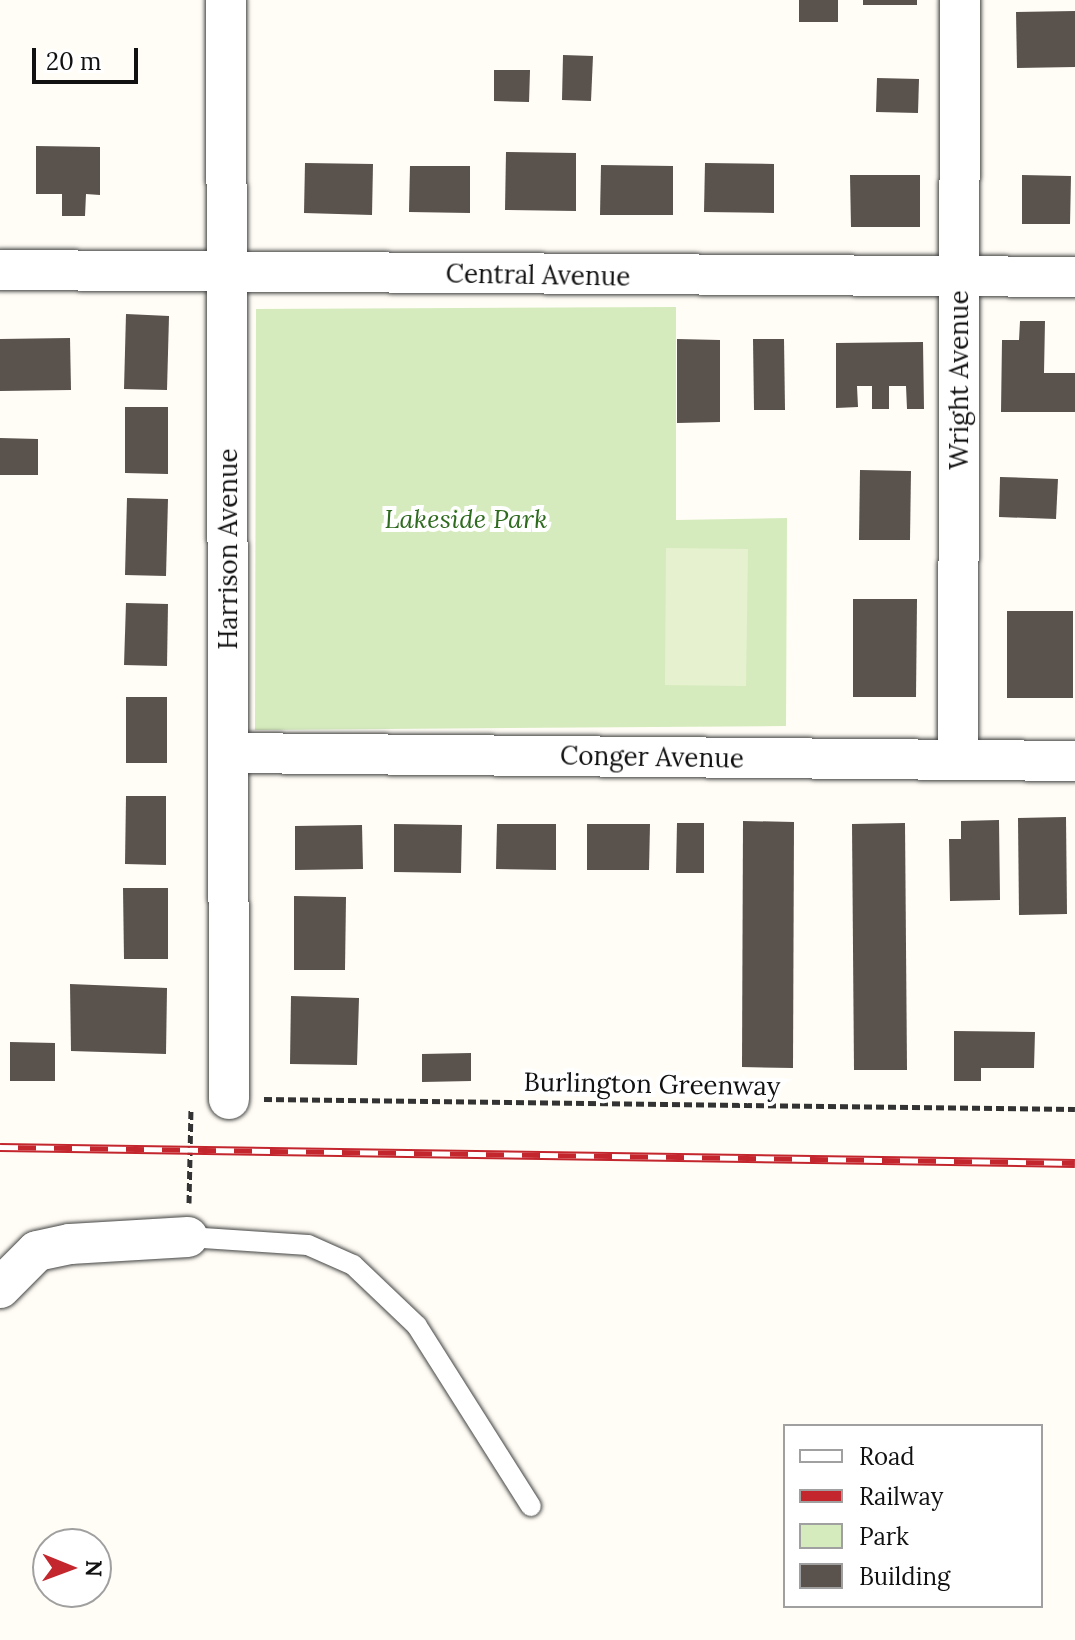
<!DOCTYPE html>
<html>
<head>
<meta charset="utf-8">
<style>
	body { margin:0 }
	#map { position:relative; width:1075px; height:1640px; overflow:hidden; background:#fffdf5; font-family:Lora,serif }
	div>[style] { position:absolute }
	.green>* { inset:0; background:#d5ebbd }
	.pitch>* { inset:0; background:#e6f2cf }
	.building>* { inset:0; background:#5a524d }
	.path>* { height:5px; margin-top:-2.5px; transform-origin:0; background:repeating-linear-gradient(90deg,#333 0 8px,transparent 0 12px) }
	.roads { filter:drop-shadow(0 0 2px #444) drop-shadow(0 0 2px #444) }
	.service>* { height:20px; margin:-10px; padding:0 10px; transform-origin:10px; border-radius:10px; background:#fff }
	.minor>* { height:40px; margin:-20px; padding:0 20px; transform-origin:20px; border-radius:20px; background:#fff }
	.rail>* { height:9px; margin-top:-4.5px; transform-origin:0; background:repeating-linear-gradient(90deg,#fff 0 18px,#c4262e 0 36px); box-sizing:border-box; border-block:2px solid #c4262e }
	span { translate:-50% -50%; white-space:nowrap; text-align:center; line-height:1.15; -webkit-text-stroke:8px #fff; paint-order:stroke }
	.street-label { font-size:26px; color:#111 }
	.park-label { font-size:26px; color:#2f6b1f; font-style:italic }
	.legend { position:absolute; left:783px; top:1424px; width:260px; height:184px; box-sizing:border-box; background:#fff; border:2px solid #a0a0a0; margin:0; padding:10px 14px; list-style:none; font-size:24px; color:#111 }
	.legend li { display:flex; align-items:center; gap:16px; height:40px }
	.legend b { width:40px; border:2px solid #a0a0a0 }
	.north { position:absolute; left:32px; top:1528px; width:80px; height:80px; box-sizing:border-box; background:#fff; border:2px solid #a0a0a0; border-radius:50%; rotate:91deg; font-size:22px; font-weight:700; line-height:32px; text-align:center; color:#111 }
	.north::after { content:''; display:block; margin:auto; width:28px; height:36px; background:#c4262e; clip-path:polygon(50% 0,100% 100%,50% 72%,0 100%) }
	.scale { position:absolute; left:32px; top:48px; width:106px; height:36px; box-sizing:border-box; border:4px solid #111; border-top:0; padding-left:10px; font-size:24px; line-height:28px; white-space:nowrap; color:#111; -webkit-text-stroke:6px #fff; paint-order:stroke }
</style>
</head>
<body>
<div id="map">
	<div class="green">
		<div style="clip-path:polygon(676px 307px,676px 520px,787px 518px,786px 726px,255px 730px,256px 309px)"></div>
	</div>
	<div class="pitch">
		<div style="clip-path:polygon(666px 548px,748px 549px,746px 686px,665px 685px)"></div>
	</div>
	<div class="building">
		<div style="clip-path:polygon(799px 0,838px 0,838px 22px,799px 22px)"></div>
		<div style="clip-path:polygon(863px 0,917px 0,917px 5px,863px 5px)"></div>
		<div style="clip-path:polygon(1075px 11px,1075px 67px,1017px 68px,1016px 12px)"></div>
		<div style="clip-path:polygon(563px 55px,593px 56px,591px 101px,562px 100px)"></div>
		<div style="clip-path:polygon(494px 70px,530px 70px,529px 102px,494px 101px)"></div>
		<div style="clip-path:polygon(877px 78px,919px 79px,918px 113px,876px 112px)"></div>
		<div style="clip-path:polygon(36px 146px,100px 147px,100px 195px,86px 194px,85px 216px,62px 216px,62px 194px,36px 194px)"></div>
		<div style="clip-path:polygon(506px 152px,576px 153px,576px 211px,505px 210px)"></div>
		<div style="clip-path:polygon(305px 163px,373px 164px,372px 215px,304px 213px)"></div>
		<div style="clip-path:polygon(705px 163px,774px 164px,774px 213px,704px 212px)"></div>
		<div style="clip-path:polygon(601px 165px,673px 166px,673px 215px,600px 215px)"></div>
		<div style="clip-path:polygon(410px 166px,470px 166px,470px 213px,409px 212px)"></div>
		<div style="clip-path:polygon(850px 175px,920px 175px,920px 227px,851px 227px)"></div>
		<div style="clip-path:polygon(1022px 175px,1071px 176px,1070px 224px,1022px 224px)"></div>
		<div style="clip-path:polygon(126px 314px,169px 316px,167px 390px,124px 389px)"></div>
		<div style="clip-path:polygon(1020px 321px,1045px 321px,1044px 373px,1075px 373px,1075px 412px,1001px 412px,1002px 340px,1019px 340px)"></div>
		<div style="clip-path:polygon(70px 338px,71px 390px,0 391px,0 339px)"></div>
		<div style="clip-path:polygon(677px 339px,720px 340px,720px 422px,677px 423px)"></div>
		<div style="clip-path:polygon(753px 339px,784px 339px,785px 410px,754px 410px)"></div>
		<div style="clip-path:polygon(923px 342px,924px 409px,907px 409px,906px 386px,889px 386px,889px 409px,872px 409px,872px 386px,857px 386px,858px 407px,836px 408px,836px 343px)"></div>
		<div style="clip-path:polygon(125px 407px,168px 407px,168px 474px,125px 473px)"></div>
		<div style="clip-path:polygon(0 438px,38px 439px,38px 475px,0 475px)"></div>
		<div style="clip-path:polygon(860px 470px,911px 471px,910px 540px,859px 540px)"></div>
		<div style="clip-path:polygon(1000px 477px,1058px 479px,1056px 519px,999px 517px)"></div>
		<div style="clip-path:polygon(127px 498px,168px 499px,166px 576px,125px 575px)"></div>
		<div style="clip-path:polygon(853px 599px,917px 599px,916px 697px,853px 697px)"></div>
		<div style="clip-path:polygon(126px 603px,168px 604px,167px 666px,124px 665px)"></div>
		<div style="clip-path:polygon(1007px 611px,1073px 611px,1073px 698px,1007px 698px)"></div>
		<div style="clip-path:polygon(126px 697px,167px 697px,167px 763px,126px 763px)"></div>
		<div style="clip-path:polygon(126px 796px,166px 796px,166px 865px,125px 864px)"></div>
		<div style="clip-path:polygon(1066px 817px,1067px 914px,1019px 915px,1018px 818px)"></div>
		<div style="clip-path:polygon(999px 820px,1000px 900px,950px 901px,949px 839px,961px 839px,961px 821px)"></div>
		<div style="clip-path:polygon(743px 821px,794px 822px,793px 1068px,742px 1067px)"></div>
		<div style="clip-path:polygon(677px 823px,704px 823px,704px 873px,676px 873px)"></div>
		<div style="clip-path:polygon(905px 823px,907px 1070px,854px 1070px,852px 824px)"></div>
		<div style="clip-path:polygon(394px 824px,462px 825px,461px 873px,394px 872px)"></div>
		<div style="clip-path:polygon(497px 824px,556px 824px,556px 870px,496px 869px)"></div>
		<div style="clip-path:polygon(587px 824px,650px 824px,649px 870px,587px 870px)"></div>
		<div style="clip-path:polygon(362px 825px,363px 869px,295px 870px,295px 826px)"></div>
		<div style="clip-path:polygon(123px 888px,168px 888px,168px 959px,124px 959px)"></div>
		<div style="clip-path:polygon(294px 896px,346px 897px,345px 970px,294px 970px)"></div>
		<div style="clip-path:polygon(70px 984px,167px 988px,166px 1054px,71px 1051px)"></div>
		<div style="clip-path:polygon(291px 996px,359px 998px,357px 1065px,290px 1064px)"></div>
		<div style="clip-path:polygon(954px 1031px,1035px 1032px,1034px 1068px,981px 1068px,981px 1081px,954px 1081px)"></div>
		<div style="clip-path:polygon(10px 1042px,55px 1043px,55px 1081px,10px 1081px)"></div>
		<div style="clip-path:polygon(471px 1053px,471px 1081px,422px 1082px,422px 1054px)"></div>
	</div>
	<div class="path">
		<div style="left:264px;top:1099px;width:811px;rotate:0.71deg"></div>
		<div style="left:189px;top:1203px;width:94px;rotate:-88.8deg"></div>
	</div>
	<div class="roads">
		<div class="service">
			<div style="left:188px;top:1237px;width:120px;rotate:3.8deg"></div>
			<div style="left:308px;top:1245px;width:49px;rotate:24deg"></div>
			<div style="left:353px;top:1265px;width:88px;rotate:43.6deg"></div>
			<div style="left:417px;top:1326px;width:213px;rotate:57.7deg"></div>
		</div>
		<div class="minor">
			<div style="left:226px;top:0;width:1099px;rotate:89.84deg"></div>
			<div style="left:0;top:270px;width:1075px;rotate:0.37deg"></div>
			<div style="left:228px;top:753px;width:847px;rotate:0.54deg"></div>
			<div style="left:958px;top:760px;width:760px;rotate:-89.85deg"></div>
			<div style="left:0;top:1288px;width:52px;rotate:-45deg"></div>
			<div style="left:37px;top:1251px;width:34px;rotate:-12deg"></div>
			<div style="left:70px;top:1244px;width:118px;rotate:-3.4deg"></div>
		</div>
	</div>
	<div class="rail">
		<div style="left:0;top:1147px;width:1075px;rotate:0.85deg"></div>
	</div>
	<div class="street-label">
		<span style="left:538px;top:275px;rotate:1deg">Central Avenue</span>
		<span style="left:959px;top:380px;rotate:-90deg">Wright Avenue</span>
		<span style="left:228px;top:549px;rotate:-90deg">Harrison Avenue</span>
		<span style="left:652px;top:757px;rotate:1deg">Conger Avenue</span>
		<span style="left:652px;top:1084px;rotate:1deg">Burlington Greenway</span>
	</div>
	<div class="park-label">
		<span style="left:466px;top:519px">Lakeside Park</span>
	</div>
	<ul class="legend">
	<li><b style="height:10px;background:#fff"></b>Road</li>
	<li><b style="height:10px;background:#c4262e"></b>Railway</li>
	<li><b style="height:22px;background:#d5ebbd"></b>Park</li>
	<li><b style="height:22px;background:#5a524d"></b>Building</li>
	</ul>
	<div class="north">N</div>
	<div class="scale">20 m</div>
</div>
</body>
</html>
